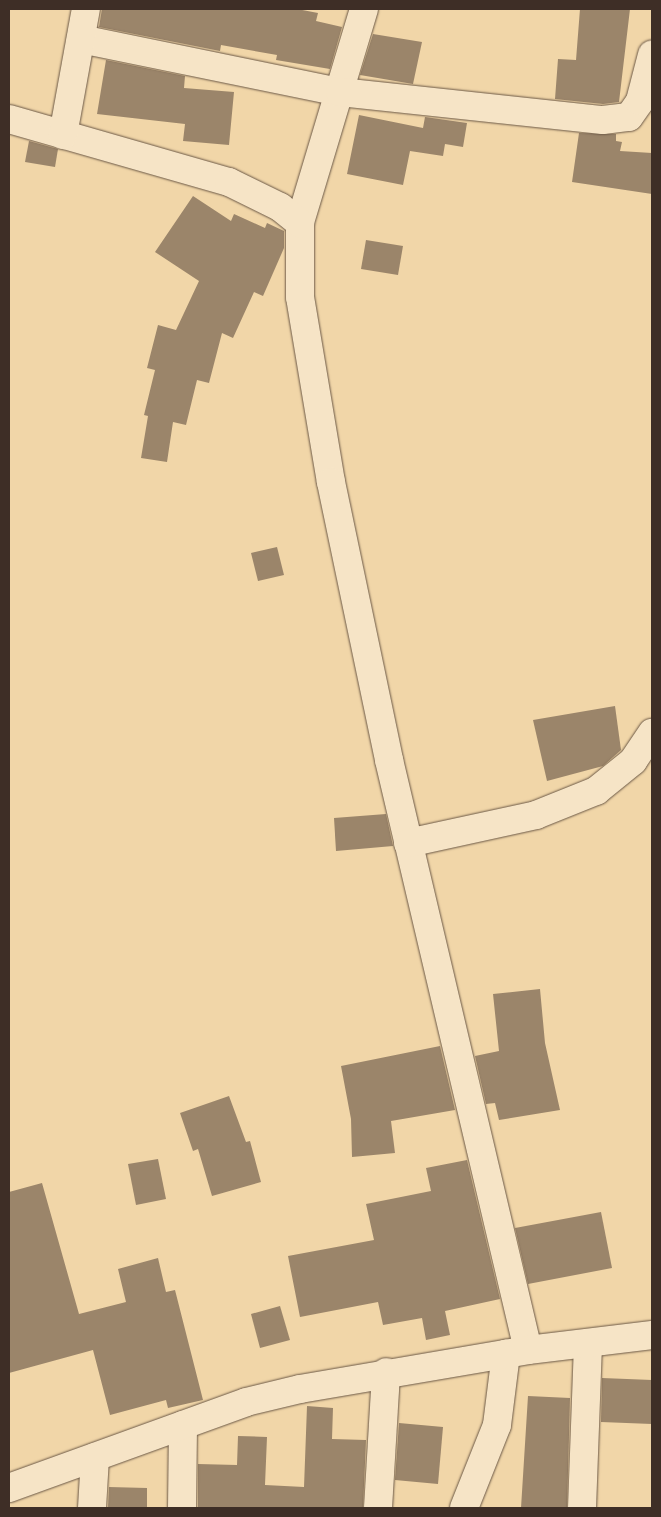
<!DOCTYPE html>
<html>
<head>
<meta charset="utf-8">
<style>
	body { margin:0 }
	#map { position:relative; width:661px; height:1517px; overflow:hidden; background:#f1d6a8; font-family:"Old Standard TT",serif }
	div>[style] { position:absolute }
	.building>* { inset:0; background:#9b856a }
	.roads { filter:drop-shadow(0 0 1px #6b5846) drop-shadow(0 0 1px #6b5846) }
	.minor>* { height:28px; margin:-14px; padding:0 14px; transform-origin:14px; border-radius:14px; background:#f6e4c6 }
	.tertiary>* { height:28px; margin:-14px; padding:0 14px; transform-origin:14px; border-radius:14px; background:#f6e4c6 }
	span { translate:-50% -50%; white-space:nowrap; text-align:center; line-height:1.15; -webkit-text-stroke:4.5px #f6e4c6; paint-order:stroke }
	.frame { position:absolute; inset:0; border:10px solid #3e2e26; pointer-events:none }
</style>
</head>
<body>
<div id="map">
	<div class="building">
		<div style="clip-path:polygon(102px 9px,297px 9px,318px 13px,316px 21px,342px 27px,330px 69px,276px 60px,277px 55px,221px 45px,220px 51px,99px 27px)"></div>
		<div style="clip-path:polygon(580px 9px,630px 9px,619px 102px,603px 104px,555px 99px,558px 59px,576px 60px)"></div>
		<div style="clip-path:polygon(373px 34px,422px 42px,413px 84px,360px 75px)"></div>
		<div style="clip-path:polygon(106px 60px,185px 76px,184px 88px,234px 92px,229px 145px,183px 141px,185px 124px,97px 114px)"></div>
		<div style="clip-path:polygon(359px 115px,423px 128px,425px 117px,467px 123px,463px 147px,445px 144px,443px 156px,410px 151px,403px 185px,347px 174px)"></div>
		<div style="clip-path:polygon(579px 133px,616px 134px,616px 141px,622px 142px,620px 151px,652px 153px,652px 194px,572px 182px)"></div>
		<div style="clip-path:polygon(29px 141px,58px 149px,55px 167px,25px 162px)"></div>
		<div style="clip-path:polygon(193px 196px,231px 221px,234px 214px,265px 228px,267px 223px,284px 231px,284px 248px,263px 296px,254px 292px,233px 338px,222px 333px,209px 383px,197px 380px,186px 425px,173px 422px,167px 462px,141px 458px,148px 416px,144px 415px,155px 370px,147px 368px,158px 325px,176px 330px,199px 281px,155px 252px)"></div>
		<div style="clip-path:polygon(366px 240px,403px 246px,398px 275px,361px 269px)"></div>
		<div style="clip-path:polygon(277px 547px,284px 575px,258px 581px,251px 553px)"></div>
		<div style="clip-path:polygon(615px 706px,621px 750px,603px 766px,547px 781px,533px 720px)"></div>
		<div style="clip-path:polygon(386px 814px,393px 846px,336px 851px,334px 818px)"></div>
		<div style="clip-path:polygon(540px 989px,545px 1043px,560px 1110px,499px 1120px,495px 1103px,486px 1104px,475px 1056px,499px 1051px,493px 994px)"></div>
		<div style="clip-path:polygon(440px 1046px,455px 1110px,391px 1121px,395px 1153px,352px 1157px,351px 1119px,341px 1066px)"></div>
		<div style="clip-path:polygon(229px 1096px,246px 1142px,250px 1141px,261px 1182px,212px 1196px,198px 1149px,193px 1151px,180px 1113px)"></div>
		<div style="clip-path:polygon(158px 1159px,166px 1199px,136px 1205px,128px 1164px)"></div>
		<div style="clip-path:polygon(467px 1160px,500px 1299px,445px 1311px,450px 1335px,426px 1340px,422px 1318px,383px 1325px,378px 1302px,300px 1317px,288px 1256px,374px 1240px,366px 1204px,431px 1191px,426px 1168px)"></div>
		<div style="clip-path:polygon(42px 1183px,79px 1314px,126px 1302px,118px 1269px,158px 1258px,166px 1292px,175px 1290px,203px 1400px,168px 1408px,166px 1400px,110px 1415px,93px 1350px,9px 1373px,9px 1192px)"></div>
		<div style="clip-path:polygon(601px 1212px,612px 1268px,528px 1284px,515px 1228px)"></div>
		<div style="clip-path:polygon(280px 1306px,290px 1340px,260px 1348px,251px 1314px)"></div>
		<div style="clip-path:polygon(602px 1378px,652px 1380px,652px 1424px,601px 1422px)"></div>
		<div style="clip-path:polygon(528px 1396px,570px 1398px,567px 1508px,521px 1508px)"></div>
		<div style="clip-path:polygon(307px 1406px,333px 1408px,332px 1439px,366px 1440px,363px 1508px,198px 1508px,198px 1464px,237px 1465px,238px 1436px,267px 1437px,265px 1485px,304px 1487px)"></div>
		<div style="clip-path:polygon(399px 1423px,443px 1427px,438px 1484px,395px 1480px)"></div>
		<div style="clip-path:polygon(109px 1487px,147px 1488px,147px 1508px,108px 1508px)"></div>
	</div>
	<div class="roads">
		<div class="minor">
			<div style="left:364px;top:9px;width:223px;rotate:106.7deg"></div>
			<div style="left:300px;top:223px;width:74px;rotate:90deg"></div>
			<div style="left:300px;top:297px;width:188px;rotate:80.5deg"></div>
			<div style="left:331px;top:482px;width:284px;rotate:78.2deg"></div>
			<div style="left:389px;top:760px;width:606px;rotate:76.74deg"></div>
			<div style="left:81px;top:39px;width:264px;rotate:11.6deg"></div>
			<div style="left:340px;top:92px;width:264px;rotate:6.1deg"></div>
			<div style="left:603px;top:120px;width:26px;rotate:-7deg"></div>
			<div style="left:629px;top:117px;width:19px;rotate:-55deg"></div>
			<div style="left:640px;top:101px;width:48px;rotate:-75.4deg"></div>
			<div style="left:9px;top:119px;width:229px;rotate:16deg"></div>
			<div style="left:229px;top:182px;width:57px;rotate:26.1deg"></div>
			<div style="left:280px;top:207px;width:26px;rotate:39deg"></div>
			<div style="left:63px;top:135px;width:128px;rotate:-79.7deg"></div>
			<div style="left:408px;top:843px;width:131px;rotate:-12.3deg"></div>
			<div style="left:536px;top:815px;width:65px;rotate:-21.8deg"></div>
			<div style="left:596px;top:791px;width:48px;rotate:-39deg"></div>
			<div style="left:633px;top:761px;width:34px;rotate:-56deg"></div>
			<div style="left:92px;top:1508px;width:51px;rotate:-86.6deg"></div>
			<div style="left:182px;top:1508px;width:83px;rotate:-89.3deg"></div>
			<div style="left:378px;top:1508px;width:136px;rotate:-86.6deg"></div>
			<div style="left:464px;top:1508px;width:89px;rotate:-68.3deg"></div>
			<div style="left:497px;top:1425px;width:72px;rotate:-82.8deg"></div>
			<div style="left:582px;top:1508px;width:165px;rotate:-87.9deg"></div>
		</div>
		<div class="tertiary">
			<div style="left:9px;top:1488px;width:252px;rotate:-19.9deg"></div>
			<div style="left:246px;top:1402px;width:56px;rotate:-13.5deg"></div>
			<div style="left:300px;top:1389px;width:231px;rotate:-9.7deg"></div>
			<div style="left:528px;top:1350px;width:125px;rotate:-6.9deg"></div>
		</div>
	</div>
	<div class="frame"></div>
</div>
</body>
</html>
